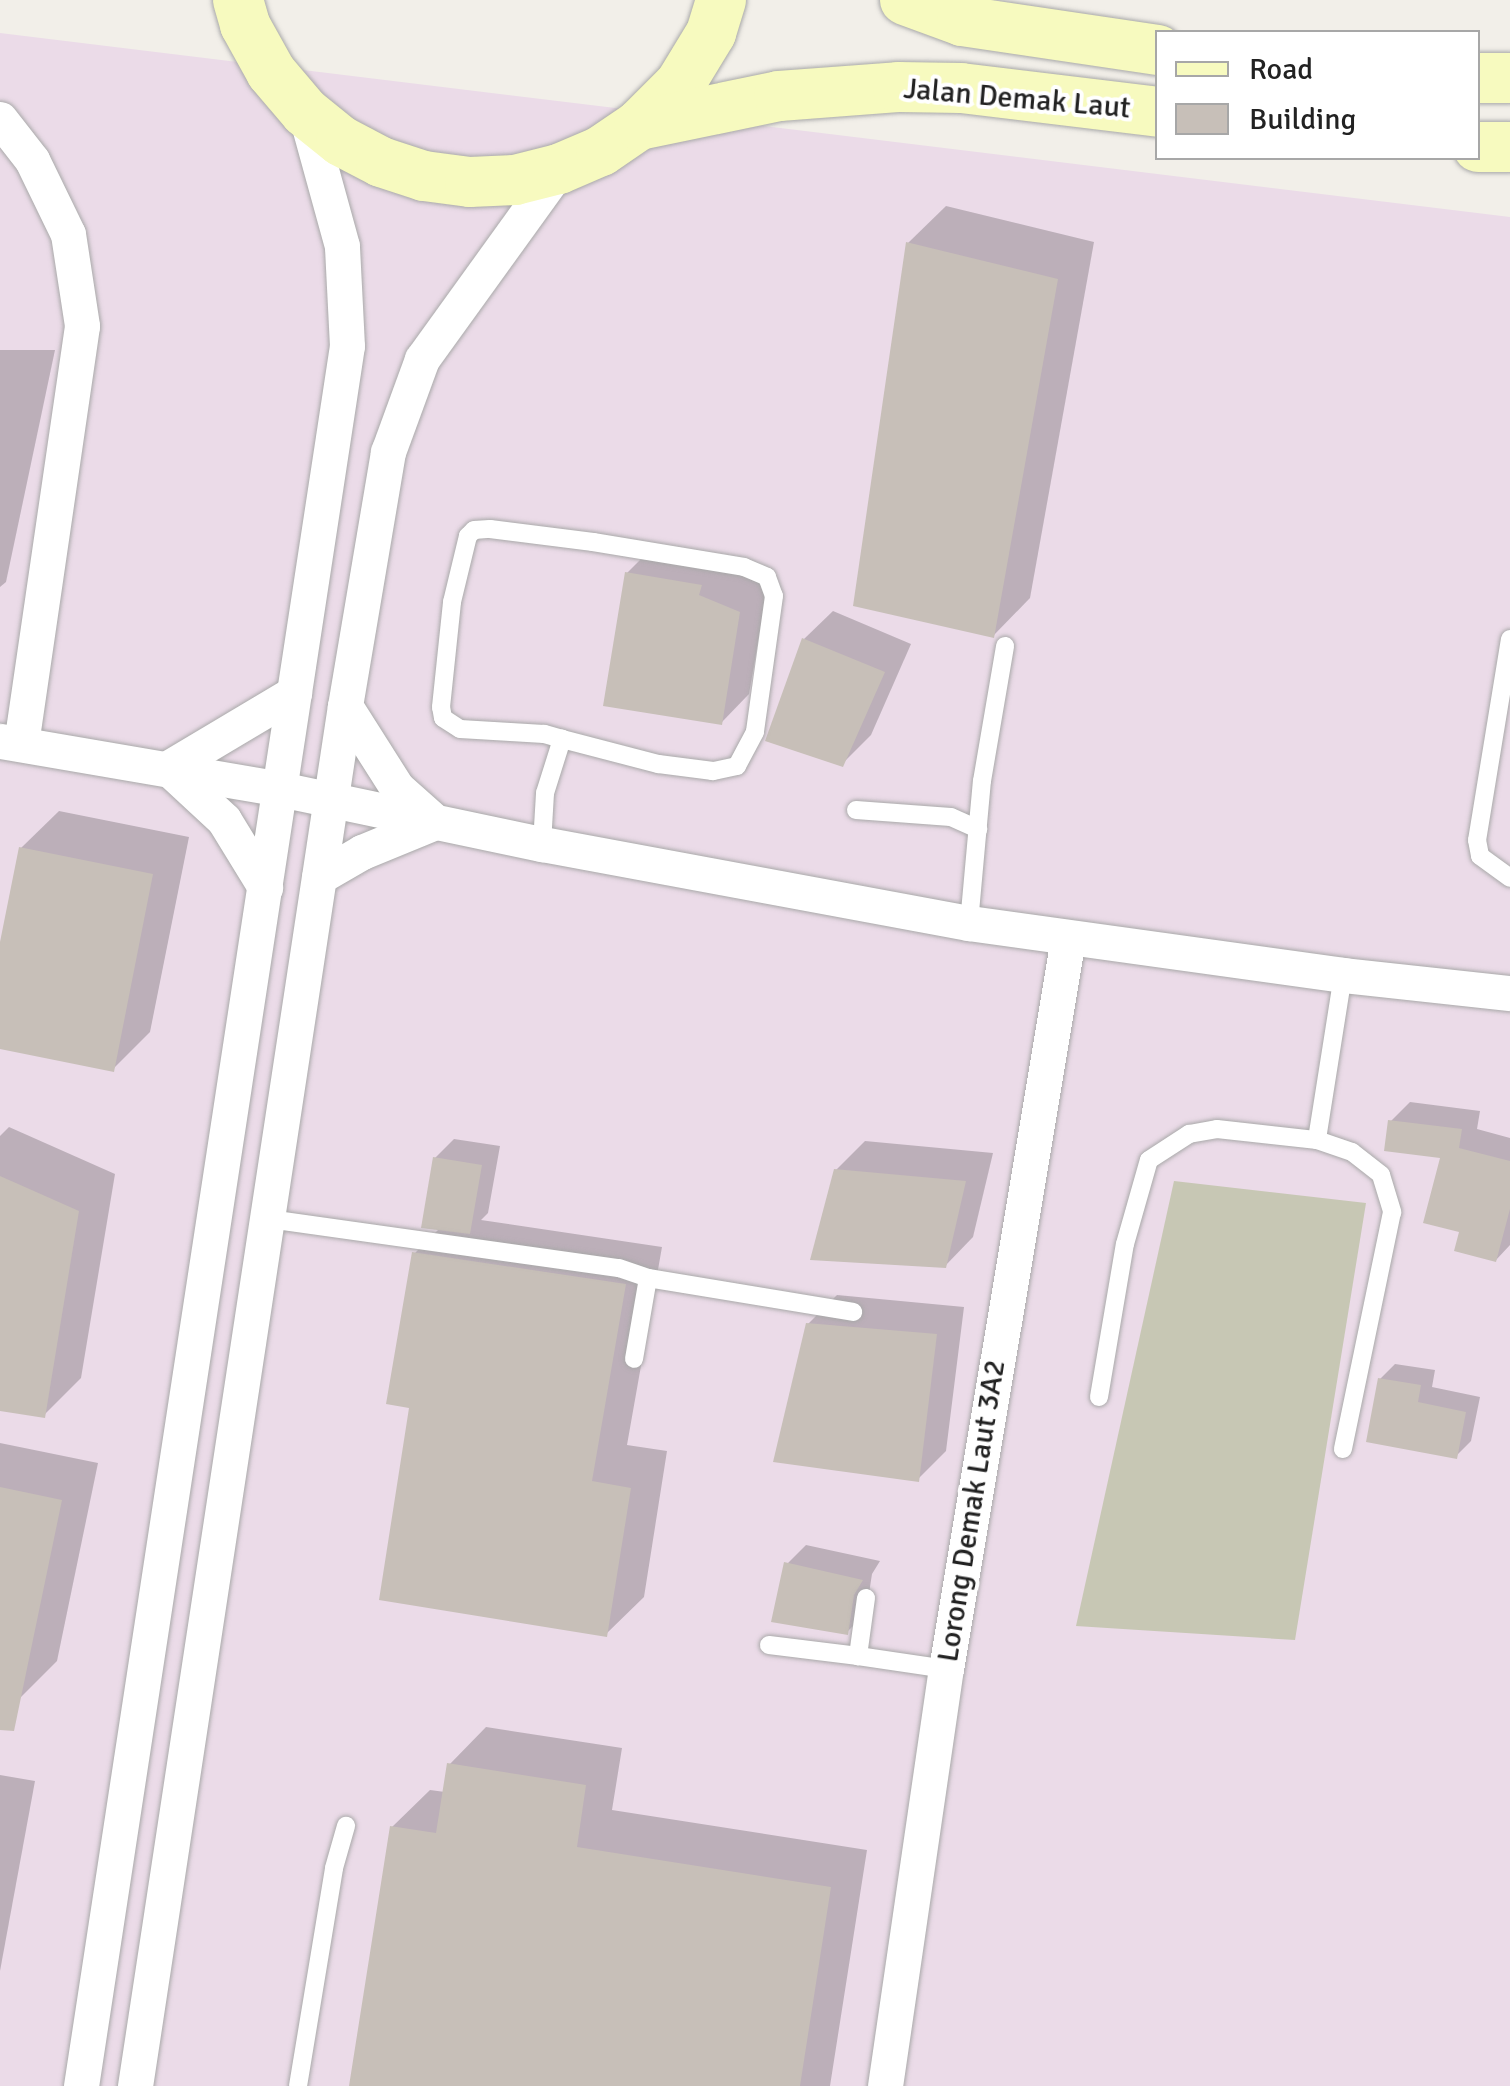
<!DOCTYPE html>
<html>
<head>
<meta charset="utf-8">
<style>
	body { margin:0 }
	#map { position:relative; width:1510px; height:2086px; overflow:hidden; background:#f2efe9; font-family:Signika,sans-serif }
	div>[style] { position:absolute }
	.industrial>* { inset:0; background:#ebdbe8 }
	.construction>* { inset:0; background:#c7c7b4 }
	.shadow>* { inset:0; background:#0003 }
	.building>* { inset:0; background:#c7bfb8 }
	.roads { filter:drop-shadow(0 0 2px #a9a9a9) drop-shadow(0 0 2px #a9a9a9) }
	.lane>* { height:18px; margin:-9px; padding:0 9px; transform-origin:9px; border-radius:9px; background:#fff }
	.street>* { height:35px; margin:-17.5px; padding:0 17.5px; transform-origin:17.5px; border-radius:17.5px; background:#fff }
	.secondary>* { height:50px; margin:-25px; padding:0 25px; transform-origin:25px; border-radius:25px; background:#f7fabf }
	span { translate:-50% -50%; white-space:nowrap; text-align:center; line-height:1.15; -webkit-text-stroke:8px #fff; paint-order:stroke }
	.street-label { font-size:30px; color:#222 }
	.legend { position:absolute; left:1155px; top:30px; width:325px; height:130px; box-sizing:border-box; background:#fff; border:2px solid #a7a7a7; margin:0; padding:12px 18px; list-style:none; font-size:30px; color:#222 }
	.legend li { display:flex; align-items:center; gap:20px; height:50px }
	.legend b { width:50px; border:2px solid #a7a7a7 }
</style>
</head>
<body>
<div id="map">
	<div class="industrial">
		<div style="clip-path:polygon(0 33px,1510px 217px,1510px 2086px,0 2086px)"></div>
	</div>
	<div class="construction">
		<div style="clip-path:polygon(1174px 1181px,1366px 1203px,1295px 1640px,1076px 1626px)"></div>
	</div>
	<div class="shadow">
		<div style="clip-path:polygon(946px 206px,1094px 242px,1030px 598px,993px 636px,908px 243px)"></div>
		<div style="clip-path:polygon(0 350px,55px 350px,6px 582px,0 587px)"></div>
		<div style="clip-path:polygon(656px 544px,768px 584px,749px 694px,721px 723px,627px 573px)"></div>
		<div style="clip-path:polygon(833px 611px,911px 644px,871px 735px,842px 764px,804px 639px)"></div>
		<div style="clip-path:polygon(59px 811px,189px 837px,150px 1032px,113px 1069px,0 1046px,0 955px,21px 848px)"></div>
		<div style="clip-path:polygon(1410px 1102px,1480px 1111px,1477px 1129px,1510px 1138px,1510px 1245px,1496px 1260px,1462px 1230px,1443px 1156px,1391px 1121px)"></div>
		<div style="clip-path:polygon(9px 1127px,115px 1174px,81px 1378px,44px 1415px,0 1408px,0 1136px)"></div>
		<div style="clip-path:polygon(454px 1139px,500px 1146px,488px 1213px,481px 1220px,662px 1247px,627px 1445px,667px 1451px,644px 1597px,606px 1634px,412px 1406px,415px 1253px,440px 1228px,435px 1158px)"></div>
		<div style="clip-path:polygon(865px 1141px,993px 1153px,973px 1237px,945px 1266px,836px 1170px)"></div>
		<div style="clip-path:polygon(837px 1295px,964px 1307px,946px 1451px,918px 1479px,808px 1324px)"></div>
		<div style="clip-path:polygon(1395px 1364px,1435px 1370px,1432px 1387px,1480px 1397px,1471px 1441px,1456px 1456px,1380px 1379px)"></div>
		<div style="clip-path:polygon(0 1443px,98px 1463px,57px 1661px,20px 1698px,0 1694px)"></div>
		<div style="clip-path:polygon(806px 1545px,880px 1561px,872px 1574px,866px 1613px,847px 1632px,787px 1564px)"></div>
		<div style="clip-path:polygon(486px 1727px,622px 1748px,612px 1810px,867px 1850px,830px 2086px,351px 2086px,392px 1827px,430px 1790px,445px 1792px,449px 1765px)"></div>
		<div style="clip-path:polygon(0 1775px,35px 1781px,0 1971px)"></div>
	</div>
	<div class="building">
		<div style="clip-path:polygon(906px 242px,1058px 279px,994px 638px,853px 606px)"></div>
		<div style="clip-path:polygon(625px 572px,702px 585px,699px 595px,740px 612px,722px 725px,603px 706px)"></div>
		<div style="clip-path:polygon(802px 638px,885px 672px,843px 767px,765px 741px)"></div>
		<div style="clip-path:polygon(19px 847px,153px 874px,114px 1072px,0 1049px,0 942px)"></div>
		<div style="clip-path:polygon(1388px 1120px,1462px 1129px,1459px 1148px,1510px 1161px,1510px 1209px,1496px 1262px,1454px 1251px,1459px 1232px,1423px 1223px,1440px 1158px,1384px 1151px)"></div>
		<div style="clip-path:polygon(433px 1157px,482px 1165px,470px 1234px,421px 1228px)"></div>
		<div style="clip-path:polygon(834px 1169px,966px 1181px,946px 1268px,810px 1260px)"></div>
		<div style="clip-path:polygon(0 1176px,79px 1211px,45px 1418px,0 1411px)"></div>
		<div style="clip-path:polygon(412px 1252px,626px 1284px,592px 1481px,631px 1488px,607px 1637px,379px 1600px,409px 1408px,386px 1404px)"></div>
		<div style="clip-path:polygon(806px 1323px,937px 1334px,919px 1482px,773px 1462px)"></div>
		<div style="clip-path:polygon(1378px 1378px,1421px 1385px,1418px 1402px,1466px 1412px,1457px 1459px,1366px 1442px)"></div>
		<div style="clip-path:polygon(0 1487px,62px 1500px,14px 1731px,0 1730px)"></div>
		<div style="clip-path:polygon(784px 1562px,863px 1580px,854px 1595px,848px 1635px,771px 1622px)"></div>
		<div style="clip-path:polygon(447px 1763px,586px 1785px,577px 1847px,831px 1887px,800px 2086px,349px 2086px,390px 1826px,436px 1833px)"></div>
	</div>
	<div class="roads">
		<div class="lane">
			<div style="left:1510px;top:639px;width:204px;rotate:99.3deg"></div>
			<div style="left:1477px;top:840px;width:16px;rotate:79deg"></div>
			<div style="left:1480px;top:856px;width:37px;rotate:36deg"></div>
			<div style="left:856px;top:810px;width:95px;rotate:4.2deg"></div>
			<div style="left:951px;top:817px;width:30px;rotate:24deg"></div>
			<div style="left:542px;top:844px;width:51px;rotate:-86.6deg"></div>
			<div style="left:545px;top:793px;width:57px;rotate:-72.5deg"></div>
			<div style="left:562px;top:739px;width:19px;rotate:-164deg"></div>
			<div style="left:544px;top:734px;width:84px;rotate:-176.6deg"></div>
			<div style="left:460px;top:729px;width:20px;rotate:-147deg"></div>
			<div style="left:443px;top:718px;width:11px;rotate:-100deg"></div>
			<div style="left:441px;top:707px;width:106px;rotate:-84deg"></div>
			<div style="left:452px;top:602px;width:68px;rotate:-76.4deg"></div>
			<div style="left:468px;top:536px;width:8px;rotate:-45deg"></div>
			<div style="left:474px;top:530px;width:16px;rotate:-4deg"></div>
			<div style="left:490px;top:529px;width:104px;rotate:7.2deg"></div>
			<div style="left:593px;top:542px;width:153px;rotate:9.4deg"></div>
			<div style="left:744px;top:567px;width:25px;rotate:23deg"></div>
			<div style="left:767px;top:577px;width:20px;rotate:70deg"></div>
			<div style="left:774px;top:596px;width:137px;rotate:98deg"></div>
			<div style="left:755px;top:732px;width:38px;rotate:118deg"></div>
			<div style="left:737px;top:766px;width:25px;rotate:168deg"></div>
			<div style="left:713px;top:771px;width:55px;rotate:-172.7deg"></div>
			<div style="left:658px;top:764px;width:99px;rotate:-165.4deg"></div>
			<div style="left:969px;top:923px;width:143px;rotate:-84.8deg"></div>
			<div style="left:982px;top:781px;width:137px;rotate:-80.3deg"></div>
			<div style="left:1343px;top:975px;width:167px;rotate:99deg"></div>
			<div style="left:1317px;top:1140px;width:37px;rotate:19deg"></div>
			<div style="left:1352px;top:1152px;width:37px;rotate:38deg"></div>
			<div style="left:1381px;top:1175px;width:39px;rotate:73deg"></div>
			<div style="left:1392px;top:1212px;width:242px;rotate:101.7deg"></div>
			<div style="left:269px;top:1219px;width:353px;rotate:8deg"></div>
			<div style="left:619px;top:1268px;width:31px;rotate:19deg"></div>
			<div style="left:648px;top:1278px;width:82px;rotate:99.8deg"></div>
			<div style="left:648px;top:1278px;width:208px;rotate:9.4deg"></div>
			<div style="left:1099px;top:1397px;width:155px;rotate:-80.4deg"></div>
			<div style="left:1125px;top:1244px;width:87px;rotate:-74.1deg"></div>
			<div style="left:1149px;top:1160px;width:48px;rotate:-33deg"></div>
			<div style="left:1189px;top:1134px;width:28px;rotate:-10deg"></div>
			<div style="left:1217px;top:1129px;width:101px;rotate:6.3deg"></div>
			<div style="left:866px;top:1598px;width:59px;rotate:97.9deg"></div>
			<div style="left:858px;top:1656px;width:89px;rotate:8.4deg"></div>
			<div style="left:769px;top:1645px;width:90px;rotate:7deg"></div>
			<div style="left:298px;top:2086px;width:221px;rotate:-80.6deg"></div>
			<div style="left:334px;top:1868px;width:44px;rotate:-74.1deg"></div>
		</div>
		<div class="street">
			<div style="left:0;top:119px;width:52px;rotate:52deg"></div>
			<div style="left:32px;top:160px;width:82px;rotate:64.1deg"></div>
			<div style="left:68px;top:234px;width:93px;rotate:81.3deg"></div>
			<div style="left:82px;top:326px;width:422px;rotate:98.3deg"></div>
			<div style="left:345px;top:706px;width:97px;rotate:57.6deg"></div>
			<div style="left:397px;top:788px;width:45px;rotate:41.4deg"></div>
			<div style="left:0;top:741px;width:284px;rotate:9.7deg"></div>
			<div style="left:280px;top:789px;width:268px;rotate:11.9deg"></div>
			<div style="left:542px;top:844px;width:434px;rotate:10.5deg"></div>
			<div style="left:969px;top:923px;width:378px;rotate:7.9deg"></div>
			<div style="left:1343px;top:975px;width:168px;rotate:6.2deg"></div>
			<div style="left:168px;top:768px;width:147px;rotate:-30.8deg"></div>
			<div style="left:169px;top:769px;width:75px;rotate:42.8deg"></div>
			<div style="left:224px;top:820px;width:79px;rotate:58.5deg"></div>
			<div style="left:319px;top:877px;width:50px;rotate:-30.2deg"></div>
			<div style="left:362px;top:852px;width:79px;rotate:-22.3deg"></div>
			<div style="left:81px;top:2086px;width:1760px;rotate:-81.31deg"></div>
			<div style="left:347px;top:346px;width:100px;rotate:-92.9deg"></div>
			<div style="left:342px;top:246px;width:139px;rotate:-105.4deg"></div>
			<div style="left:135px;top:2086px;width:1396px;rotate:-81.35deg"></div>
			<div style="left:345px;top:706px;width:258px;rotate:-80.4deg"></div>
			<div style="left:388px;top:452px;width:99px;rotate:-69.9deg"></div>
			<div style="left:422px;top:359px;width:234px;rotate:-54.2deg"></div>
			<div style="left:885px;top:2086px;width:421px;rotate:-81.7deg"></div>
			<div style="left:946px;top:1669px;width:741px;rotate:-80.52deg"></div>
		</div>
		<div class="secondary">
			<div style="left:238px;top:0;width:26px;rotate:74deg"></div>
			<div style="left:245px;top:25px;width:54px;rotate:61deg"></div>
			<div style="left:271px;top:72px;width:52px;rotate:49.6deg"></div>
			<div style="left:305px;top:112px;width:46px;rotate:38.9deg"></div>
			<div style="left:341px;top:141px;width:45px;rotate:27.7deg"></div>
			<div style="left:381px;top:162px;width:45px;rotate:18deg"></div>
			<div style="left:424px;top:176px;width:46px;rotate:7.4deg"></div>
			<div style="left:470px;top:182px;width:45px;rotate:-2.5deg"></div>
			<div style="left:515px;top:180px;width:45px;rotate:-14deg"></div>
			<div style="left:559px;top:169px;width:46px;rotate:-23.2deg"></div>
			<div style="left:601px;top:151px;width:46px;rotate:-34.4deg"></div>
			<div style="left:639px;top:125px;width:58px;rotate:-45deg"></div>
			<div style="left:680px;top:84px;width:60px;rotate:-58.7deg"></div>
			<div style="left:711px;top:33px;width:34px;rotate:-73deg"></div>
			<div style="left:905px;top:0;width:61px;rotate:20.2deg"></div>
			<div style="left:962px;top:21px;width:198px;rotate:8.4deg"></div>
			<div style="left:1478px;top:78px;width:32px"></div>
			<div style="left:639px;top:125px;width:143px;rotate:-11.7deg"></div>
			<div style="left:779px;top:96px;width:119px;rotate:-4.3deg"></div>
			<div style="left:898px;top:87px;width:63px;rotate:0.9deg"></div>
			<div style="left:961px;top:88px;width:198px;rotate:6.9deg"></div>
			<div style="left:1478px;top:147px;width:32px"></div>
		</div>
	</div>
	<div class="street-label">
		<span style="left:1017px;top:99px;rotate:5deg">Jalan Demak Laut</span>
		<span style="left:972px;top:1511px;rotate:-81deg">Lorong Demak Laut 3A2</span>
	</div>
	<ul class="legend">
	<li><b style="height:12px;background:#f7fabf"></b>Road</li>
	<li><b style="height:28px;background:#c7bfb8"></b>Building</li>
	</ul>
</div>
</body>
</html>
